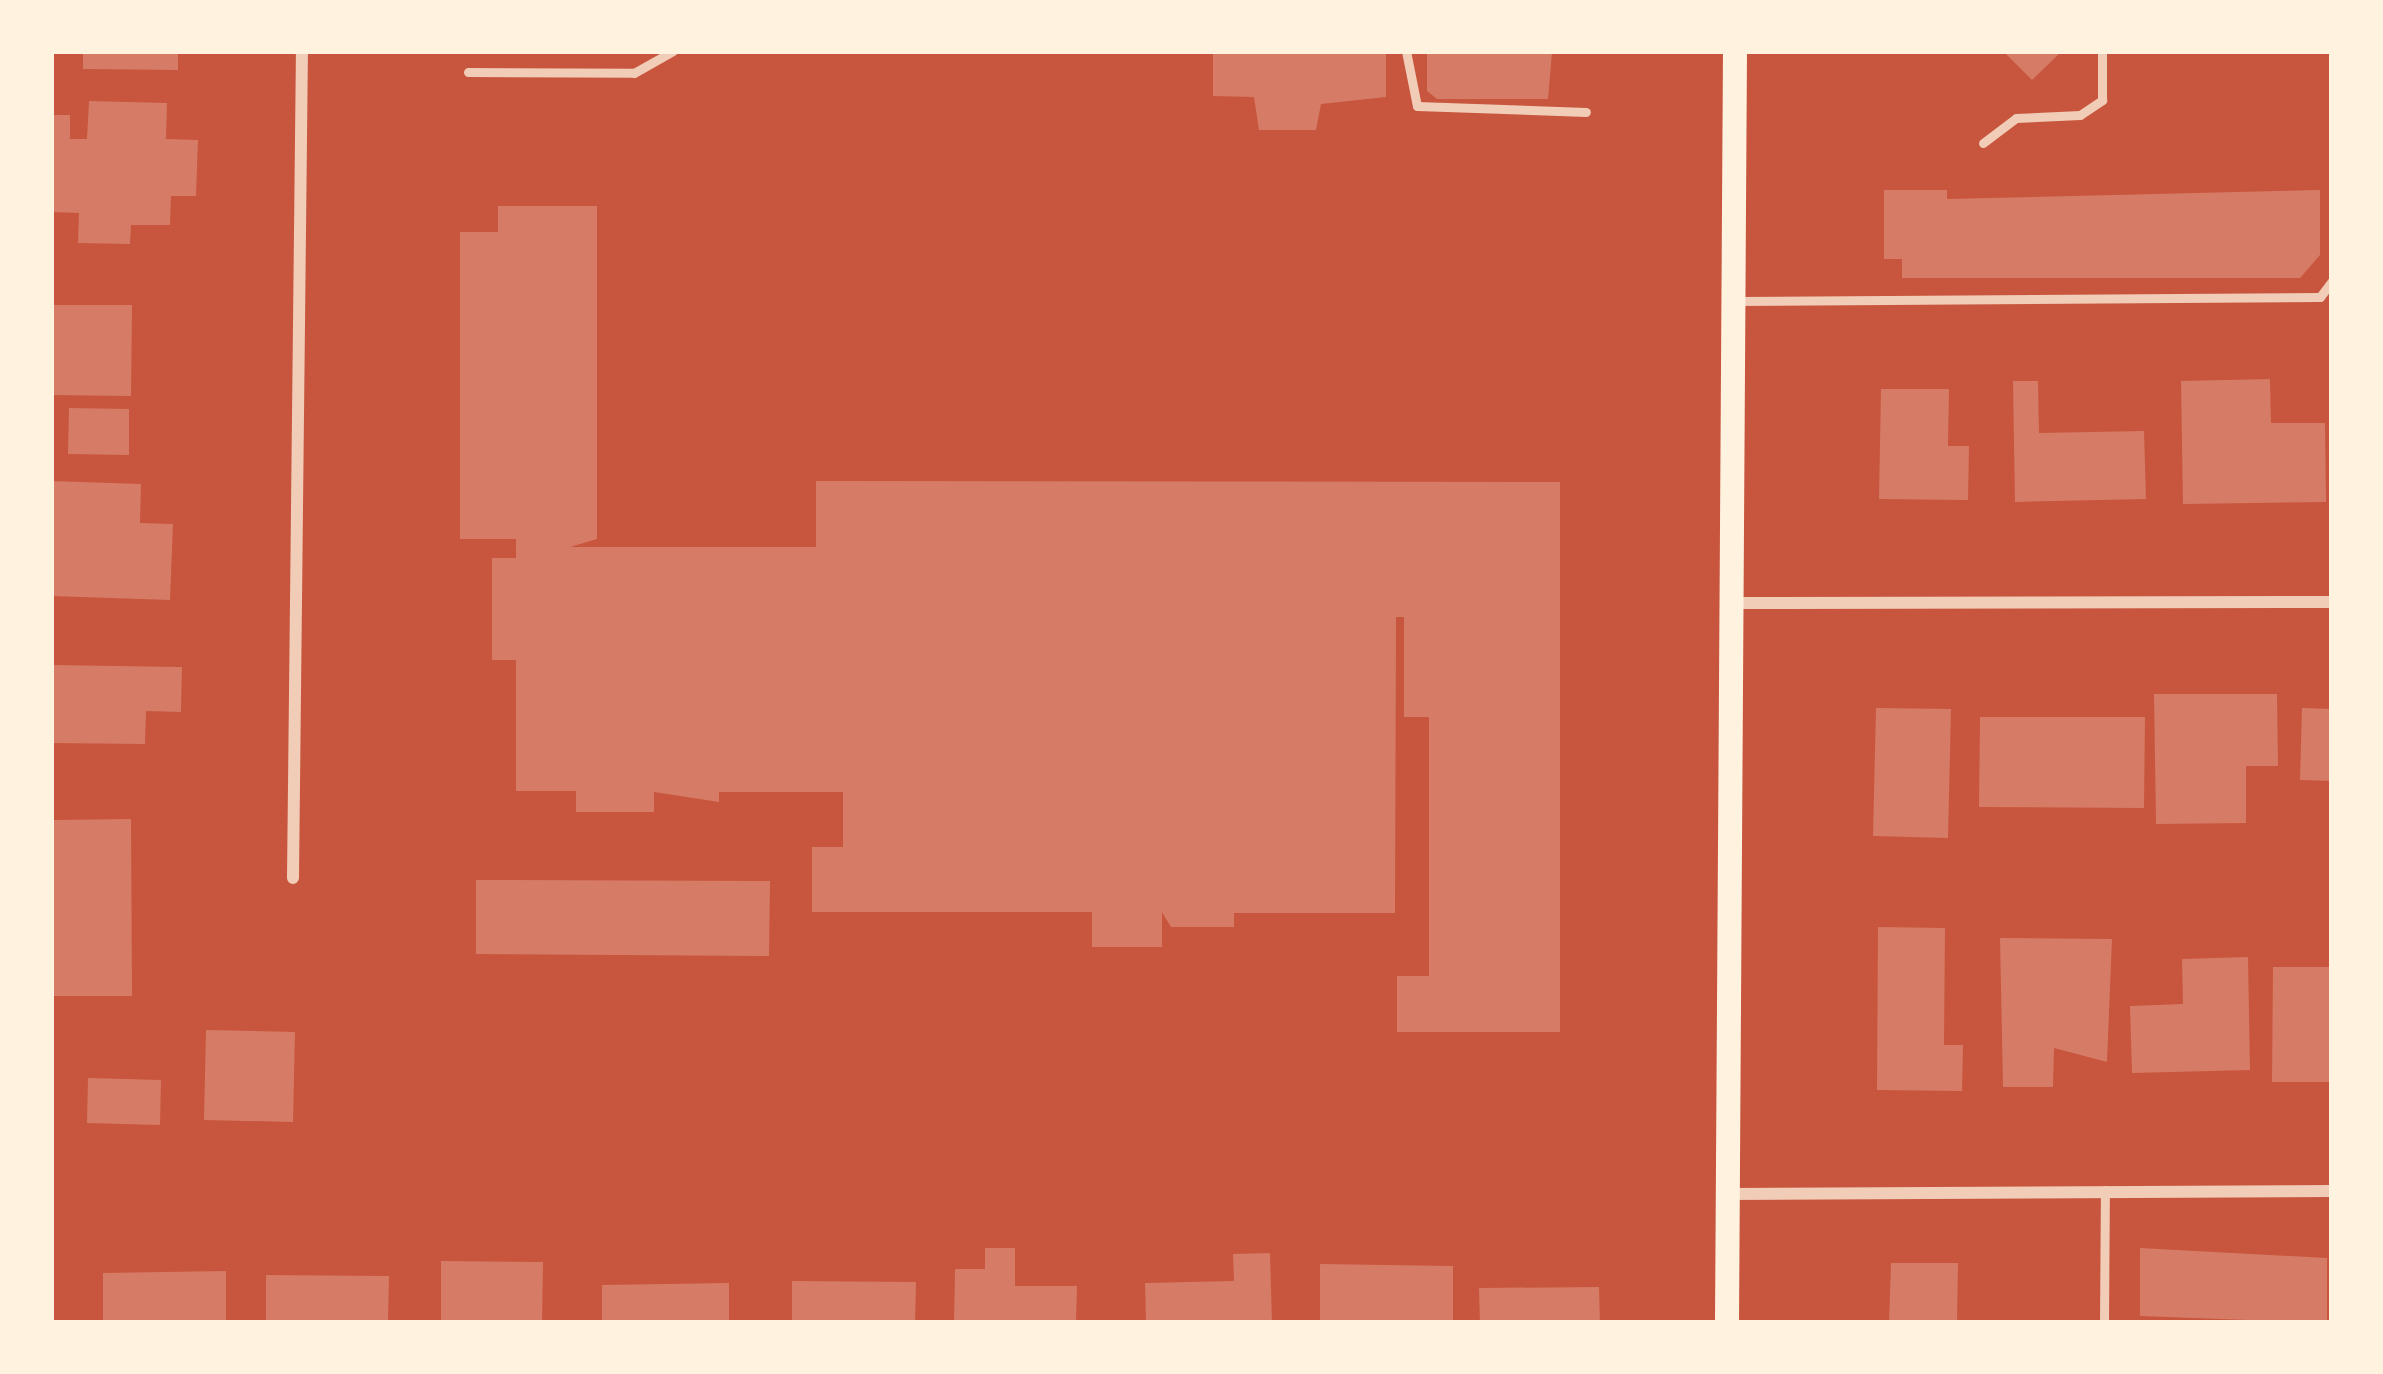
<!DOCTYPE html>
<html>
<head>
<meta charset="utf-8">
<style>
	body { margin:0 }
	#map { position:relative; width:2383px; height:1374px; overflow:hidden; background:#c8553d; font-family:Spectral,serif }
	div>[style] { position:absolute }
	.building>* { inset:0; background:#d67c66 }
	.service>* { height:9px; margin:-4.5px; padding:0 4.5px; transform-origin:4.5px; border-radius:4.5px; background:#f1ccb7 }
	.minor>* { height:12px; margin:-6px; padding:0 6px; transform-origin:6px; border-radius:6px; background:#f1ccb7 }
	.secondary>* { height:24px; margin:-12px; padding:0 12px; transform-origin:12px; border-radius:12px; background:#fff3e0 }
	span { translate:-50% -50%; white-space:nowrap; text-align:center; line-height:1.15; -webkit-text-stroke:12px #fff3e0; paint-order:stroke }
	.frame { position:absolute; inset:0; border:54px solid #fff3e0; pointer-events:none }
</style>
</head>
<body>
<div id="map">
	<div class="building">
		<div style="clip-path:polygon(83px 51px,178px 51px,178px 70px,83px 69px)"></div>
		<div style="clip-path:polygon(1213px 51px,1386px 51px,1386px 97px,1321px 104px,1316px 130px,1259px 130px,1254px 97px,1213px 96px)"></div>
		<div style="clip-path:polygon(1427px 51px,1552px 52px,1548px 99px,1437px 99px,1427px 91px)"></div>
		<div style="clip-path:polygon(2003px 51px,2062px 51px,2032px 80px)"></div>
		<div style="clip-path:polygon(89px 101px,167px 103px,166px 139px,198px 140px,196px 196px,171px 196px,170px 225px,131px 225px,130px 244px,78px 243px,79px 213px,51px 212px,51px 115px,70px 115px,70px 139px,87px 139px)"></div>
		<div style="clip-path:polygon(1884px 190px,1947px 190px,1947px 199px,2320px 190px,2320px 255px,2300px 278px,1902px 278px,1902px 259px,1884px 259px)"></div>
		<div style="clip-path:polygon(498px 206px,597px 206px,597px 539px,570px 547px,816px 547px,816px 481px,1560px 482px,1560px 1032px,1397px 1032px,1397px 976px,1429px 976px,1429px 717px,1404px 717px,1404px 617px,1396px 617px,1395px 913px,1234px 913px,1234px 927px,1171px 927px,1162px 912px,1162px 947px,1092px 947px,1092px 912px,812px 912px,812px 847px,843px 847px,843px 792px,719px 792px,719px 802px,654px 792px,654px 812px,576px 812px,576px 791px,516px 791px,516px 660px,492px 660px,492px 558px,516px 558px,516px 539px,460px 539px,460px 232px,498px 232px)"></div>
		<div style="clip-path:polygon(51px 305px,132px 305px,131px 396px,51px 395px)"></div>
		<div style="clip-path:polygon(2270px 379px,2271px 423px,2325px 423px,2326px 502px,2183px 504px,2181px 381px)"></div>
		<div style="clip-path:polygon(2013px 381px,2038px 381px,2039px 433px,2144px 431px,2146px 499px,2015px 502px)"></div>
		<div style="clip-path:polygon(1881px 389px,1949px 389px,1948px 446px,1969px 446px,1968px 500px,1879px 499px)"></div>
		<div style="clip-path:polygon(69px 408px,129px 409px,129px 455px,68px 454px)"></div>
		<div style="clip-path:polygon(51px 481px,141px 484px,140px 523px,173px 524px,170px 600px,51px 596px)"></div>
		<div style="clip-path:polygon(51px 665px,182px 667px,181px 712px,146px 711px,145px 744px,51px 743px)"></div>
		<div style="clip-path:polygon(2154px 694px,2277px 694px,2278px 766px,2246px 766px,2246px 823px,2156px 824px)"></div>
		<div style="clip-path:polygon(1876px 708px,1951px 709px,1948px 838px,1873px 836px)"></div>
		<div style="clip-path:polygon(2302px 708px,2332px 709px,2332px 781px,2300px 780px)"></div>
		<div style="clip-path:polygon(1980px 717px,2145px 717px,2144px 808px,1979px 807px)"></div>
		<div style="clip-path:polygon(131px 819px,132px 996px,51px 996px,54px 820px)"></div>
		<div style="clip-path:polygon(476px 880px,770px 881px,769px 956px,476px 954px)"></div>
		<div style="clip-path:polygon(1878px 927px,1945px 928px,1944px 1045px,1963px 1045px,1962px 1091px,1877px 1090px)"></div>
		<div style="clip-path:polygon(2000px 938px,2112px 939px,2107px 1062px,2054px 1048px,2053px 1087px,2003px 1087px)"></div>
		<div style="clip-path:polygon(2248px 957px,2250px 1070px,2132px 1073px,2130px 1006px,2183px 1004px,2182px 959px)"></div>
		<div style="clip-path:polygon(2273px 967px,2332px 967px,2332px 1082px,2272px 1082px)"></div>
		<div style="clip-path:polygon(206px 1030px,295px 1032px,293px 1122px,204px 1120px)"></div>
		<div style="clip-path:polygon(88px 1078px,161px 1080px,160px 1125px,87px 1123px)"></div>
		<div style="clip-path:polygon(985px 1248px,1015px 1248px,1015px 1286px,1077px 1286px,1076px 1323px,954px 1323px,955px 1269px,985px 1269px)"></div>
		<div style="clip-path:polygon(2140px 1248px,2327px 1258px,2327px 1323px,2140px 1316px)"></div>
		<div style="clip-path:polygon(1270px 1253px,1272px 1323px,1146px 1323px,1145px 1283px,1234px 1281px,1233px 1254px)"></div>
		<div style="clip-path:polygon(441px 1261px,543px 1262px,542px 1323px,441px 1323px)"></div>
		<div style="clip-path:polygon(1891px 1263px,1958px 1263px,1957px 1323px,1889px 1323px)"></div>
		<div style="clip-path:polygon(1320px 1264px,1453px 1266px,1453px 1323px,1320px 1323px)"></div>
		<div style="clip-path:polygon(226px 1271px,226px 1323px,103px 1323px,103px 1273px)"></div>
		<div style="clip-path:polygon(266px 1275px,389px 1276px,388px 1323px,266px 1323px)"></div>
		<div style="clip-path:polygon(792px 1281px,916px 1282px,915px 1323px,792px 1323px)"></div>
		<div style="clip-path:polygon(729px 1283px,729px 1323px,602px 1323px,602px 1285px)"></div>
		<div style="clip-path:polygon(1599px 1287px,1600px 1323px,1480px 1323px,1479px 1288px)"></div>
	</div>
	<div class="service">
		<div style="left:1406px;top:51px;width:56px;rotate:78.7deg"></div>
		<div style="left:1417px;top:106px;width:169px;rotate:2deg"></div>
		<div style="left:468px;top:72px;width:166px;rotate:0.3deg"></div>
		<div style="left:634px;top:73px;width:45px;rotate:-29.4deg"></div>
		<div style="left:1983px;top:143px;width:41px;rotate:-37.1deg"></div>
		<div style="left:2016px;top:118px;width:64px;rotate:-2.7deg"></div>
		<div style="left:2080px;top:115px;width:27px;rotate:-34deg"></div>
		<div style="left:2102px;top:100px;width:49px;rotate:-90deg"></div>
		<div style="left:1733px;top:301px;width:587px;rotate:-0.39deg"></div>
		<div style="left:2320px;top:297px;width:20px;rotate:-53deg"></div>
		<div style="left:2104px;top:1323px;width:133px;rotate:-89.6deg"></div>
	</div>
	<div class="minor">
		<div style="left:1732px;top:603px;width:600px;rotate:-0.1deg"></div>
		<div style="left:293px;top:878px;width:827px;rotate:-89.38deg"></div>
		<div style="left:1728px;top:1194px;width:604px;rotate:-0.28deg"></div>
	</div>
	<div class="secondary">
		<div style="left:1727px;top:1323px;width:1272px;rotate:-89.64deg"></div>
	</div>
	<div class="frame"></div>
</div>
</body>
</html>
